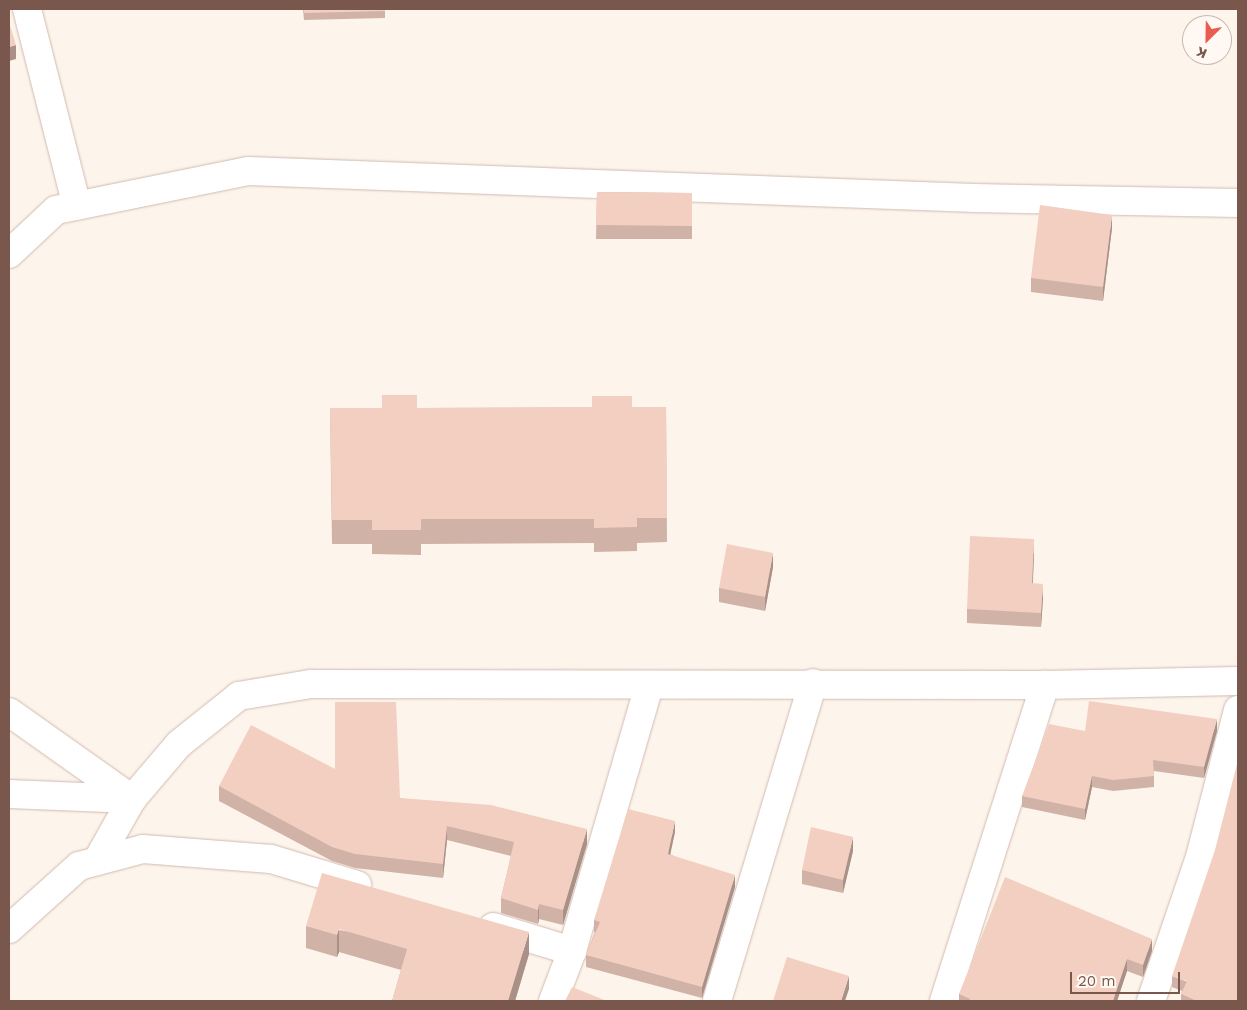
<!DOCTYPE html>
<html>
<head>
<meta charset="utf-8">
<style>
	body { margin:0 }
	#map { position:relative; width:1247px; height:1010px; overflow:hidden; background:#fdf4eb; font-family:"Work Sans",sans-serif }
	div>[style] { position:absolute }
	.roads { filter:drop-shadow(0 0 1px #d1baaf) drop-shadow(0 0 1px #d1baaf) }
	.minor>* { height:28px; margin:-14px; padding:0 14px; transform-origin:14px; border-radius:14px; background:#fff }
	.wall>* { inset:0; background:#d1b2a7 }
	.shaded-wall>* { inset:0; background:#aa9188 }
	.building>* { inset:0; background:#f3cfc2 }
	span { translate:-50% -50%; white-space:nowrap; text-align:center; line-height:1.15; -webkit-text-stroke:5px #fff8f3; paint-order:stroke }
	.frame { position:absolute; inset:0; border:10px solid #7a574c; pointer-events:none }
	.north { position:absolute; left:1182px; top:15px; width:50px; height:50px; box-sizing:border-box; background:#fff8f3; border:1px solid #cab8b0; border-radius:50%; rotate:203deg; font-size:14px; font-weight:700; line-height:20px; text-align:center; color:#7a574c }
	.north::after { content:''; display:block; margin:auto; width:18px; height:22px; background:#e85d4f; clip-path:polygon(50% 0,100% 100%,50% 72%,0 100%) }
	.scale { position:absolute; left:1070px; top:972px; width:110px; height:22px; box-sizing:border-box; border:2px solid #7a574c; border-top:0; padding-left:6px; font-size:15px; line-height:18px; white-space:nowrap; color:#7a574c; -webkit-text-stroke:4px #fff8f3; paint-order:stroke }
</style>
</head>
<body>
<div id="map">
	<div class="roads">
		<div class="minor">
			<div style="left:27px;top:9px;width:203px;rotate:75.8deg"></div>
			<div style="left:9px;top:254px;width:64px;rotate:-43.1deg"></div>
			<div style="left:56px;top:210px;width:196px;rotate:-11.5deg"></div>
			<div style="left:248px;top:171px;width:727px;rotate:2.13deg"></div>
			<div style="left:974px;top:198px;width:264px;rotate:1.1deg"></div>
			<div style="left:9px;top:712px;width:151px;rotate:35.3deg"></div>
			<div style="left:9px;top:794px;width:123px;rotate:2.3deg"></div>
			<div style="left:97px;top:861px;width:71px;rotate:-60.6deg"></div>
			<div style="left:132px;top:799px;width:72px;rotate:-49.5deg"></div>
			<div style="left:179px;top:744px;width:77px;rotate:-38.7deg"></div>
			<div style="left:239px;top:696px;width:73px;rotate:-9.5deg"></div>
			<div style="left:311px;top:684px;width:734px;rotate:0.08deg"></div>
			<div style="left:1045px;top:685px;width:193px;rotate:-1.2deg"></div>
			<div style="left:493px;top:927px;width:83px;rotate:16.9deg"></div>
			<div style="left:9px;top:929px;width:94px;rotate:-42deg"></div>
			<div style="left:79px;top:866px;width:66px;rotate:-14.9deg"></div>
			<div style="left:143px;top:849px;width:128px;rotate:4.5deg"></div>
			<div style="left:271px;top:859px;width:90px;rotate:16.8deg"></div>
			<div style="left:553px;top:1001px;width:53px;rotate:-69.2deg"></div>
			<div style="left:572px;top:951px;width:276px;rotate:-73.8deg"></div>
			<div style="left:717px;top:1001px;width:332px;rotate:-73.2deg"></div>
			<div style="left:944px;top:1001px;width:332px;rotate:-72.3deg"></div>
			<div style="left:1151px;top:1001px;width:152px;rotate:-71.2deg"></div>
			<div style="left:1200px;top:857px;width:152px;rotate:-75.5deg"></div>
		</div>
	</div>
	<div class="wall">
		<div style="clip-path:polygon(303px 9px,385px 9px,385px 18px,304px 20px)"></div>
		<div style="clip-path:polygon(597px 192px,692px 193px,692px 239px,596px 239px)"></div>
		<div style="clip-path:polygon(1112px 228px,1103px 301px,1031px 292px,1031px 278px)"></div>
		<div style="clip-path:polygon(382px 395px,417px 408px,666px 407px,667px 542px,637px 543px,637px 551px,594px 552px,594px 543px,421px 544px,421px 555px,372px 554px,372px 544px,332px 544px,330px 408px,382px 408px)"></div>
		<div style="clip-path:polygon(1034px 553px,1033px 583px,1043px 598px,1041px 627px,967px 623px,967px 609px)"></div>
		<div style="clip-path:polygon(773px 567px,765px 611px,719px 602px,719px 588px)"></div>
		<div style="clip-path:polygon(1085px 731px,1217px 731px,1204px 778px,1154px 771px,1154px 787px,1113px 791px,1092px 787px,1085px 820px,1022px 807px,1022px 796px)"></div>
		<div style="clip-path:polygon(335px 769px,400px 798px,587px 844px,563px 925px,539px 919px,538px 924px,501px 913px,501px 898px,511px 856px,447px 840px,443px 878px,355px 868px,332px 861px,219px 801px,219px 786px)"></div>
		<div style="clip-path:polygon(675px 832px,670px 854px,735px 887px,702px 998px,586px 967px,586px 955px,595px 932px,594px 932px,594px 920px)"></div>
		<div style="clip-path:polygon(853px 851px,843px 893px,802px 884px,802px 870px)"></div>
		<div style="clip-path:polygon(306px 926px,529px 954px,515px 1001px,392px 1001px,401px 970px,339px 952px,337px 957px,306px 948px)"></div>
		<div style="clip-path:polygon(1152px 951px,1143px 977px,1127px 971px,1117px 1001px,959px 1001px,959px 994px)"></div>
		<div style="clip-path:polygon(1172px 976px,1238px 1001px,1181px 1001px,1181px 994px,1182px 991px,1172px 987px)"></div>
	</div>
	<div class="shaded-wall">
		<div style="clip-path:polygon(16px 45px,16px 59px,9px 61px,9px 47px)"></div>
		<div style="clip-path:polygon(1112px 215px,1112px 228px,1103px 301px,1103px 287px)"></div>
		<div style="clip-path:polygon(1034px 539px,1034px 553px,1032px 597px,1032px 583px)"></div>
		<div style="clip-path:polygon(773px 553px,773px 567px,765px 611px,765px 597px)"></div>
		<div style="clip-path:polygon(1043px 584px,1043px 598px,1041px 627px,1041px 613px)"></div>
		<div style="clip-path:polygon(1217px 719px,1217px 731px,1204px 778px,1204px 767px)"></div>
		<div style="clip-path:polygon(1092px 776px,1092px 787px,1085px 820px,1085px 809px)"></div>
		<div style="clip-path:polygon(675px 821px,675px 832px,668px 865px,668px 854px)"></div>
		<div style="clip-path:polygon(447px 826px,447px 840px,443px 878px,443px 864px)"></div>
		<div style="clip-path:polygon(587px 829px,587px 844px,563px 925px,563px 910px)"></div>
		<div style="clip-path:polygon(853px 837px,853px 851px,843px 893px,843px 880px)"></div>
		<div style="clip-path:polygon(735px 875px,735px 887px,702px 998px,702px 987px)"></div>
		<div style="clip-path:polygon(539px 904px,539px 919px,538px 924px,538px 910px)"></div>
		<div style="clip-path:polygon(339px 929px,339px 952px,337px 957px,337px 935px)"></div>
		<div style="clip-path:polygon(529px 932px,529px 954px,515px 1001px,508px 1001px)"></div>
		<div style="clip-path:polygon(1152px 939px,1152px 951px,1143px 977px,1143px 965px)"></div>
		<div style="clip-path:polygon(1127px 959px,1127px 971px,1117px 1001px,1113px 1001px)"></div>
		<div style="clip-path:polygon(849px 976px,849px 989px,845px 1001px,841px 1001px)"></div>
	</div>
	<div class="building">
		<div style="clip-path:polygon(304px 9px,385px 9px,385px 11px,304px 13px)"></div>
		<div style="clip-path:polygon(9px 22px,16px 45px,9px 47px)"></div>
		<div style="clip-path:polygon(597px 192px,692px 193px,692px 226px,596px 225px)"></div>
		<div style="clip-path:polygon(1040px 205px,1112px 215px,1103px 287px,1031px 278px)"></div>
		<div style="clip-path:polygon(382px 395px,417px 395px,417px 408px,592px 407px,592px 396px,632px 396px,632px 407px,666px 407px,667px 518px,637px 518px,637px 527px,594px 528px,594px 519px,421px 519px,421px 530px,372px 530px,372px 520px,332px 520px,330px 408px,382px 408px)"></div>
		<div style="clip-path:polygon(970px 536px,1034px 539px,1032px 583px,1043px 584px,1041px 613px,967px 609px)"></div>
		<div style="clip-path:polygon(727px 544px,773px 553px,765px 597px,719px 588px)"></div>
		<div style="clip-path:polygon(1089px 701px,1217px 719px,1204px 767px,1153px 760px,1154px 776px,1113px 780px,1092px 776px,1085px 809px,1022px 796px,1049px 724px,1085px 731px)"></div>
		<div style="clip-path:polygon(335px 702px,396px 702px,400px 798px,491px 805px,587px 829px,563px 910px,539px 904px,538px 910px,501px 898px,514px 842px,447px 826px,443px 864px,355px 854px,332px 847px,219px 786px,251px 725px,335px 769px)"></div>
		<div style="clip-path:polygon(1238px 760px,1238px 1001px,1197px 1001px,1181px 994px,1187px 981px,1172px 976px,1215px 850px)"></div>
		<div style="clip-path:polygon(628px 809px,675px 821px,668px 854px,735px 875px,702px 987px,586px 955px,600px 922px,594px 920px)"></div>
		<div style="clip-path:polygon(811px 827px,853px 837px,843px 880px,802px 870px)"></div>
		<div style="clip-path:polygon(322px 873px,529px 932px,508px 1001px,392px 1001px,407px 949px,339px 929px,337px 935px,306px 926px)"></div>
		<div style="clip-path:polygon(1005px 877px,1152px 939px,1143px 965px,1127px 959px,1113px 1001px,969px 1001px,970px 999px,959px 994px)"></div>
		<div style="clip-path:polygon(787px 957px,849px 976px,841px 1001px,773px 1001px)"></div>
		<div style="clip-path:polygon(572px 987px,607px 1001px,565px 1001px)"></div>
	</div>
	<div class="frame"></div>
	<div class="north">K</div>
	<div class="scale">20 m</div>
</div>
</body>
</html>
